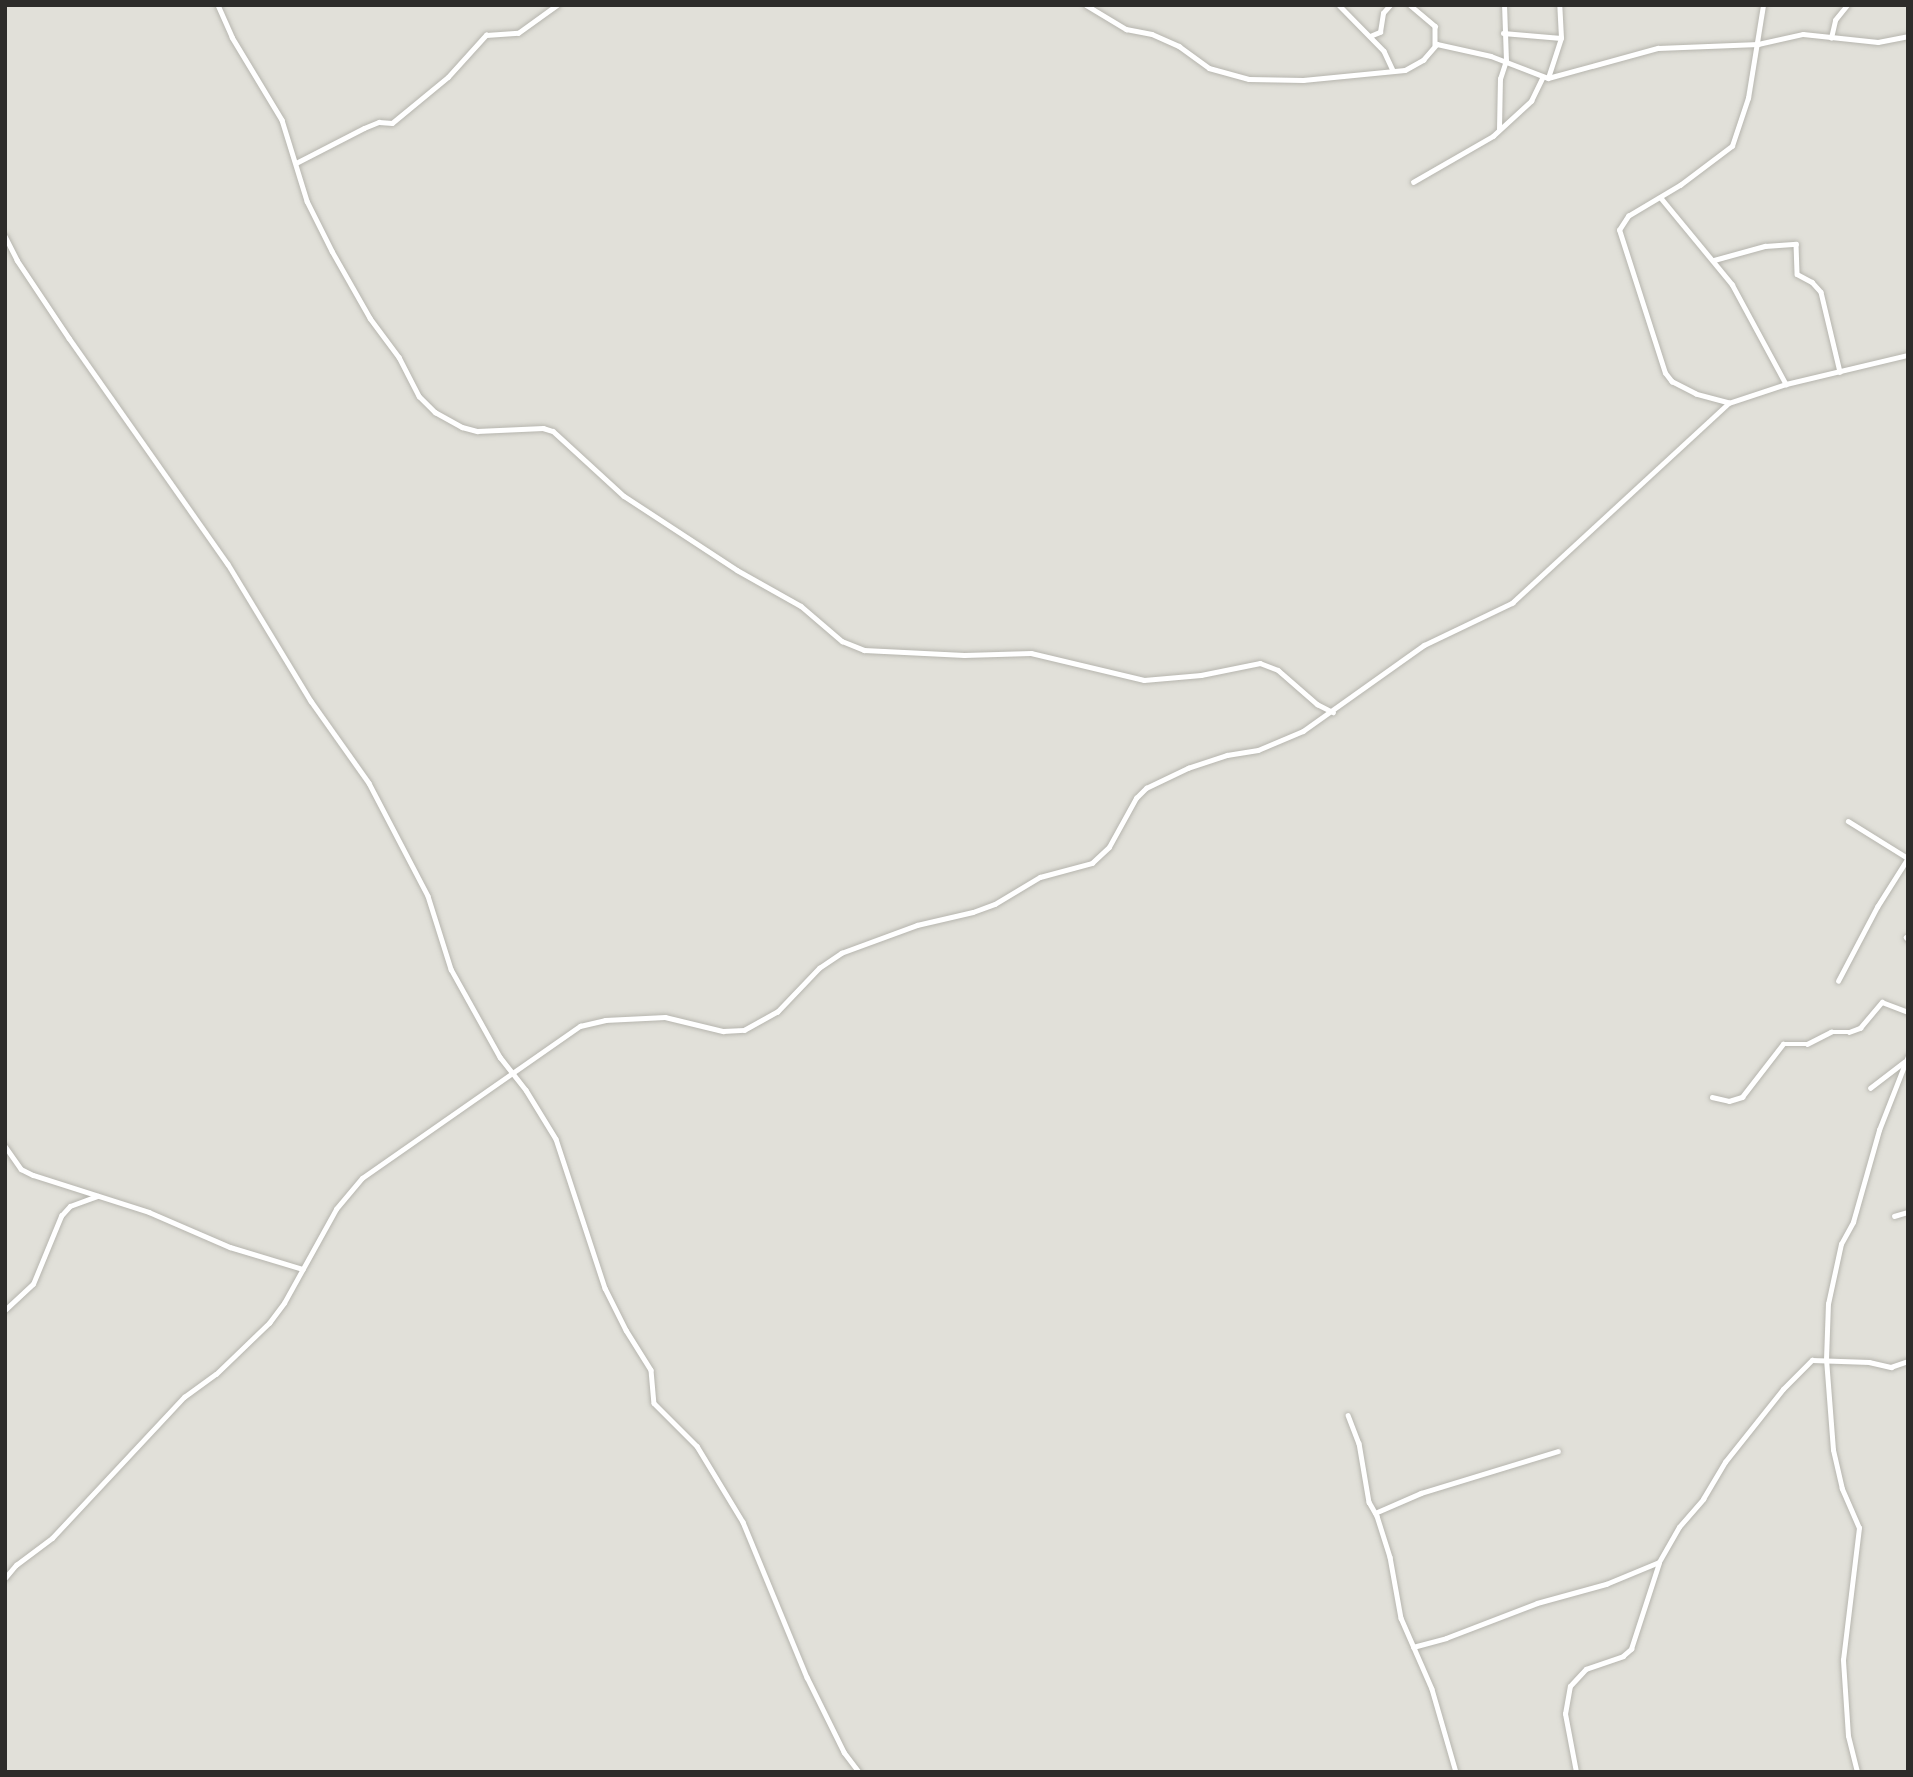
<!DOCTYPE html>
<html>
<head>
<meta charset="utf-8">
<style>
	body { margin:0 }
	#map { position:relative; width:1913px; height:1777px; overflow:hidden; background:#e1e0d9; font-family:Helvetica,sans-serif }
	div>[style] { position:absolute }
	.roads { filter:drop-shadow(0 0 2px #b6b5ae) drop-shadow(0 0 2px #b6b5ae) }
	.minor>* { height:4.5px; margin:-2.25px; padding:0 2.25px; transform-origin:2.25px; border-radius:2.25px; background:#fff }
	span { translate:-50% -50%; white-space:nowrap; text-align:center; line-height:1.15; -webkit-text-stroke:7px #eeeee6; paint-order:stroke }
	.frame { position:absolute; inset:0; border:7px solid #2d2c2a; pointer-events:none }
</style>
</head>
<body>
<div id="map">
	<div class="roads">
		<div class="minor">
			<div style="left:218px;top:5px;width:35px;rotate:66deg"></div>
			<div style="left:232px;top:37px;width:97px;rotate:58.9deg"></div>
			<div style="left:282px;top:120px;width:85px;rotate:72.8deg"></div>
			<div style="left:307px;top:201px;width:56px;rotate:63.4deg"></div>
			<div style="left:332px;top:251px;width:77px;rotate:60.4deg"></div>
			<div style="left:370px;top:318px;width:49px;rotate:53.4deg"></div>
			<div style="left:399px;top:357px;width:44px;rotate:62.9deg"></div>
			<div style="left:419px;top:396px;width:23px;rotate:45deg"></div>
			<div style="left:435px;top:412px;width:31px;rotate:29deg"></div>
			<div style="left:462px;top:427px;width:16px;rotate:15deg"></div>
			<div style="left:477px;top:431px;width:66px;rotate:-2.6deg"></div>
			<div style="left:543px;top:428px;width:10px;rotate:17deg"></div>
			<div style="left:553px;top:431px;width:96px;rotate:42.5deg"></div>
			<div style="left:624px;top:496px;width:135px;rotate:33.2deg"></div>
			<div style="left:737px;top:570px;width:73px;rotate:29.4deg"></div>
			<div style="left:801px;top:606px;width:54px;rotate:40.5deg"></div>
			<div style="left:842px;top:641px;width:24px;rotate:22deg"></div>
			<div style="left:864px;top:650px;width:100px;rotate:2.9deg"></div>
			<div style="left:964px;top:655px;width:67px;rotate:-1.7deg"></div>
			<div style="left:1031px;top:653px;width:116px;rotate:13.4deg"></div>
			<div style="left:1144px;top:680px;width:57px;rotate:-5deg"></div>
			<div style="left:1201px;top:675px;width:60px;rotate:-11.5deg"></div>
			<div style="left:1260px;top:663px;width:19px;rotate:21deg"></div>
			<div style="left:1278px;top:670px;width:52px;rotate:41.1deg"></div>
			<div style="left:1317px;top:704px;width:18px;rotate:27deg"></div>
			<div style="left:1086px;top:5px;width:47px;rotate:31deg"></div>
			<div style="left:1126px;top:29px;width:26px;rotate:11deg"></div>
			<div style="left:1152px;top:34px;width:30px;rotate:24deg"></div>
			<div style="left:1179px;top:46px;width:37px;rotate:36deg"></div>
			<div style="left:1209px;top:68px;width:41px;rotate:15.4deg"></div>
			<div style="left:1249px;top:79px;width:54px;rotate:1.1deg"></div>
			<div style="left:1303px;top:80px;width:102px;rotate:-5.6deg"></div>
			<div style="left:1405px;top:70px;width:21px;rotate:-29deg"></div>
			<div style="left:1423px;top:60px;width:21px;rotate:-49deg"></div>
			<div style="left:1437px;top:44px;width:55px;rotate:12.5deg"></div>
			<div style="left:1491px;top:56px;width:61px;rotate:21.1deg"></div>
			<div style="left:1548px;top:78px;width:114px;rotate:-15.3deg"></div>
			<div style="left:1658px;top:48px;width:100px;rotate:-2.3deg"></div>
			<div style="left:1758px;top:44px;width:46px;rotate:-12.5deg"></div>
			<div style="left:1803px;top:34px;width:75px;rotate:6.1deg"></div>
			<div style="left:1878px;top:42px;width:31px;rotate:-11deg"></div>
			<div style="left:1339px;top:5px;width:64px;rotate:45.6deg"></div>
			<div style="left:1384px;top:51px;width:21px;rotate:65deg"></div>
			<div style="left:1410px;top:5px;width:33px;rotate:40deg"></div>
			<div style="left:1435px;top:26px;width:19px;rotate:90deg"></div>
			<div style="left:1503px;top:33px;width:58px;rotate:4.9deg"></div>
			<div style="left:1370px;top:36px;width:11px;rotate:-22deg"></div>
			<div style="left:1380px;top:32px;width:19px;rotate:-81deg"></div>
			<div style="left:1383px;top:13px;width:11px;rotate:-49deg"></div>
			<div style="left:1831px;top:38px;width:18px;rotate:-77deg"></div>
			<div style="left:1835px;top:20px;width:19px;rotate:-51deg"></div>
			<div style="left:1548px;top:78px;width:42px;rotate:-72deg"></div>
			<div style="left:1561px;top:38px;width:33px;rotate:-93deg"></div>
			<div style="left:1499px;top:129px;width:50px;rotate:-88.9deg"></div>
			<div style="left:1500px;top:79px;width:19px;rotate:-72deg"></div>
			<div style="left:1506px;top:61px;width:56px;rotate:-92deg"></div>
			<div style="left:296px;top:163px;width:76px;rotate:-27.2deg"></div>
			<div style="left:364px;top:128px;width:16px;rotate:-22deg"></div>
			<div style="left:379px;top:122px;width:13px;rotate:4deg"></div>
			<div style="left:392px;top:123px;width:72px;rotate:-39.4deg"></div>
			<div style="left:448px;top:77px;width:57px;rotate:-47.9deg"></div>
			<div style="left:486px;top:35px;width:32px;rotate:-4deg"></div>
			<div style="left:518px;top:33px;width:48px;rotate:-35.7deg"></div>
			<div style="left:1413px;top:182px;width:92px;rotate:-29.9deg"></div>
			<div style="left:1493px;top:136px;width:52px;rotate:-42.6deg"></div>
			<div style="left:1531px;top:101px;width:25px;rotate:-64deg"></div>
			<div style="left:1661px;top:198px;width:112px;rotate:50.5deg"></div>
			<div style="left:1732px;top:284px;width:114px;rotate:61.6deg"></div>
			<div style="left:5px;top:236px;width:27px;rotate:63deg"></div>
			<div style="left:17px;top:260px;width:94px;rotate:56.3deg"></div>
			<div style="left:69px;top:338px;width:276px;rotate:54.9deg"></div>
			<div style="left:228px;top:564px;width:160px;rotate:58.8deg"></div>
			<div style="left:311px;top:701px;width:100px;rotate:54.7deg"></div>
			<div style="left:369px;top:783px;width:127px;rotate:62.4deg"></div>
			<div style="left:428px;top:896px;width:77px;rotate:72.5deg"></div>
			<div style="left:451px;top:969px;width:101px;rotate:60.9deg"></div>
			<div style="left:500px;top:1057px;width:42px;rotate:51.8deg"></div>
			<div style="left:526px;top:1090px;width:57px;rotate:58.5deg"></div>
			<div style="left:556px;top:1139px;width:157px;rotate:71.8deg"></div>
			<div style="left:605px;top:1288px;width:47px;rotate:63.4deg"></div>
			<div style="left:626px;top:1330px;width:47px;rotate:58deg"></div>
			<div style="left:651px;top:1370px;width:33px;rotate:85deg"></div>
			<div style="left:654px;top:1403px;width:61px;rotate:45deg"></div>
			<div style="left:697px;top:1446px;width:89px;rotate:58.8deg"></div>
			<div style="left:743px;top:1522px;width:168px;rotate:67.6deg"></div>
			<div style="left:807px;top:1677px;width:84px;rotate:63.7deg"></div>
			<div style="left:844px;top:1752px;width:25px;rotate:53deg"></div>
			<div style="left:1714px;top:260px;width:53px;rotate:-15.4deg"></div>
			<div style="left:1765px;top:246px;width:31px;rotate:-4deg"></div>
			<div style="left:1796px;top:244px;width:30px;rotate:88deg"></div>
			<div style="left:1797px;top:274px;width:17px;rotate:28deg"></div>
			<div style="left:1812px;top:282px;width:13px;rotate:48deg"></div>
			<div style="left:1821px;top:292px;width:82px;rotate:76.6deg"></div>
			<div style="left:1729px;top:403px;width:34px;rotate:-165deg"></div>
			<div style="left:1696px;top:394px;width:27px;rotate:-153deg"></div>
			<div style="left:1672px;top:382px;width:11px;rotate:-128deg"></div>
			<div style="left:1665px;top:373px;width:150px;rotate:-107.8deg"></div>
			<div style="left:1619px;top:230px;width:17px;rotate:-57deg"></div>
			<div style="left:1628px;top:216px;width:61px;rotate:-30.8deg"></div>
			<div style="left:1680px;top:185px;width:65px;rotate:-36.9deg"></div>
			<div style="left:1732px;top:146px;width:51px;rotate:-71.6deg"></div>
			<div style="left:1748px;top:98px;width:94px;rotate:-80.8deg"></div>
			<div style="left:1848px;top:821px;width:70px;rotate:31.7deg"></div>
			<div style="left:1906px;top:937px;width:3px;rotate:45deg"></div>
			<div style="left:1838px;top:981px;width:84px;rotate:-62.2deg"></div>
			<div style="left:1877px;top:907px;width:58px;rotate:-57.7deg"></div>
			<div style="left:1870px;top:1088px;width:43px;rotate:-37.4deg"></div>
			<div style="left:1712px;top:1097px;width:17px;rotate:13deg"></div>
			<div style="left:1729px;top:1101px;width:14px;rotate:-17deg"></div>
			<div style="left:1742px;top:1097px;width:67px;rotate:-52.3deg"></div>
			<div style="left:1783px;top:1044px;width:24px"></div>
			<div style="left:1807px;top:1044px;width:27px;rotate:-27deg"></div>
			<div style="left:1831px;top:1032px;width:18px"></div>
			<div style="left:1849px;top:1032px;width:12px;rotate:-20deg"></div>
			<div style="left:1860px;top:1028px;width:34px;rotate:-50deg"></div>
			<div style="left:1882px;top:1002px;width:28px;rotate:21deg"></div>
			<div style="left:5px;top:1146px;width:28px;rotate:55deg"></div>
			<div style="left:21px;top:1169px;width:13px;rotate:27deg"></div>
			<div style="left:33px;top:1175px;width:122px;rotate:17.7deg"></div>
			<div style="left:149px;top:1212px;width:88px;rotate:23.4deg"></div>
			<div style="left:230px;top:1247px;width:76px;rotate:16.8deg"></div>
			<div style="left:1894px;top:1216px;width:15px;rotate:-16deg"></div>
			<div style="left:5px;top:1310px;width:38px;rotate:-43deg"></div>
			<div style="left:33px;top:1284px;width:74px;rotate:-67.6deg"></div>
			<div style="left:61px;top:1216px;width:13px;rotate:-48deg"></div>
			<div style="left:70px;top:1206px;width:29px;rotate:-20deg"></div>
			<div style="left:1348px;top:1415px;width:30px;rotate:69deg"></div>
			<div style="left:1359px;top:1443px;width:60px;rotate:80.4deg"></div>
			<div style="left:1369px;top:1502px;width:16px;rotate:60deg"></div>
			<div style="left:1377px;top:1516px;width:43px;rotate:72.4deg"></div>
			<div style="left:1390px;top:1557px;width:62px;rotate:79.8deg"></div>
			<div style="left:1401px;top:1618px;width:77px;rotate:66.4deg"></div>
			<div style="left:1432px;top:1689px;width:86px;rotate:73.9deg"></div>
			<div style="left:1375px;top:1513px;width:50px;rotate:-23.5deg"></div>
			<div style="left:1421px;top:1493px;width:143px;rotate:-17deg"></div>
			<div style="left:5px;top:1578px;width:17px;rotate:-50deg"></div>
			<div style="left:16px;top:1565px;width:45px;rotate:-36.9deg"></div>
			<div style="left:52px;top:1538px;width:193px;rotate:-46.9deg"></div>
			<div style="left:184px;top:1397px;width:39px;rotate:-36deg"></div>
			<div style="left:216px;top:1374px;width:74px;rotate:-43.9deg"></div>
			<div style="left:269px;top:1323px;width:25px;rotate:-53deg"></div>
			<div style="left:284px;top:1303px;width:107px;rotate:-61deg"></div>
			<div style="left:336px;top:1209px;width:40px;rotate:-50deg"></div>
			<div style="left:362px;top:1178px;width:266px;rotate:-34.9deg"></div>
			<div style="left:580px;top:1026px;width:26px;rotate:-13deg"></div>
			<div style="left:605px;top:1020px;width:60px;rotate:-2.9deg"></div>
			<div style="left:665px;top:1017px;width:60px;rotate:13.6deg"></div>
			<div style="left:723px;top:1031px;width:21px;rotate:-3deg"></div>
			<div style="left:744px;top:1030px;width:38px;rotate:-29deg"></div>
			<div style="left:777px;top:1012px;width:61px;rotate:-46.3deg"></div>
			<div style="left:819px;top:968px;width:27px;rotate:-34deg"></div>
			<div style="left:841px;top:953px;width:81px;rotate:-20.2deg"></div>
			<div style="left:917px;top:925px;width:57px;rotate:-13.1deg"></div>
			<div style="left:973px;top:912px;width:23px;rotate:-20deg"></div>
			<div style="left:995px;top:904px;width:52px;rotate:-31deg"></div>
			<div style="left:1040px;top:877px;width:54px;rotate:-15.1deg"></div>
			<div style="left:1092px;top:863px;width:23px;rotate:-43deg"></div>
			<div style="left:1109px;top:847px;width:56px;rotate:-61.1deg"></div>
			<div style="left:1136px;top:798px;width:14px;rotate:-45deg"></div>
			<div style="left:1146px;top:788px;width:47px;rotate:-25.5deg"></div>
			<div style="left:1188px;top:768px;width:41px;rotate:-18.4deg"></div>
			<div style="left:1227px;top:755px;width:31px;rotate:-9deg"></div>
			<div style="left:1258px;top:750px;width:49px;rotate:-22.9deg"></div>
			<div style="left:1303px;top:731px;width:148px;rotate:-35.4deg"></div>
			<div style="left:1424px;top:645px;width:98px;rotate:-25.5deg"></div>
			<div style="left:1512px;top:603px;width:295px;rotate:-42.7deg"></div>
			<div style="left:1729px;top:403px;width:60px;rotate:-18.4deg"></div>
			<div style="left:1786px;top:384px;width:125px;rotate:-13.4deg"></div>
			<div style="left:1413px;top:1647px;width:34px;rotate:-15deg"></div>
			<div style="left:1446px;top:1638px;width:97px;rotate:-21deg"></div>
			<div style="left:1537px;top:1603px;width:72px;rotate:-15.4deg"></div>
			<div style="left:1606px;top:1584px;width:57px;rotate:-22.5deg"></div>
			<div style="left:1659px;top:1562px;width:40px;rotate:-60.3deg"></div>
			<div style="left:1679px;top:1527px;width:37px;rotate:-49deg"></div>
			<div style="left:1703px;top:1499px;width:43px;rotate:-59.3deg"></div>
			<div style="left:1725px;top:1462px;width:93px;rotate:-51.5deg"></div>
			<div style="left:1783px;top:1389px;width:41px;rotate:-45deg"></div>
			<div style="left:1812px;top:1360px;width:57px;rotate:2deg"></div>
			<div style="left:1869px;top:1362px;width:23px;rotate:13deg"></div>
			<div style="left:1891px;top:1367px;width:18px;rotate:-19deg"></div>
			<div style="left:1576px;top:1772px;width:59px;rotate:-100.7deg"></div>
			<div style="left:1565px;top:1714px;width:28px;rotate:-80deg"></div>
			<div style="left:1570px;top:1686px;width:23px;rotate:-47deg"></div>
			<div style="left:1586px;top:1669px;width:39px;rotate:-19deg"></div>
			<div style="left:1623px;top:1656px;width:11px;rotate:-41deg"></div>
			<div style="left:1631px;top:1649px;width:90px;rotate:-72deg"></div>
			<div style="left:1857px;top:1772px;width:37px;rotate:-104deg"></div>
			<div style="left:1848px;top:1736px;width:76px;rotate:-93.8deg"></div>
			<div style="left:1843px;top:1660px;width:133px;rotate:-83.1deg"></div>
			<div style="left:1859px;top:1528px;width:43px;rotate:-113.6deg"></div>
			<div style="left:1842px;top:1489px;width:40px;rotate:-103deg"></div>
			<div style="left:1833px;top:1450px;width:90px;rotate:-94.4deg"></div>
			<div style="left:1826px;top:1360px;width:56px;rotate:-88deg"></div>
			<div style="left:1828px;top:1304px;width:61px;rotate:-77.8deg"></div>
			<div style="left:1841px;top:1244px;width:25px;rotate:-61deg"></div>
			<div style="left:1853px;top:1222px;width:96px;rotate:-74.2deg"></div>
			<div style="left:1879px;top:1130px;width:79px;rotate:-68.6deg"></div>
		</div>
	</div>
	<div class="frame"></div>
</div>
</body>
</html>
